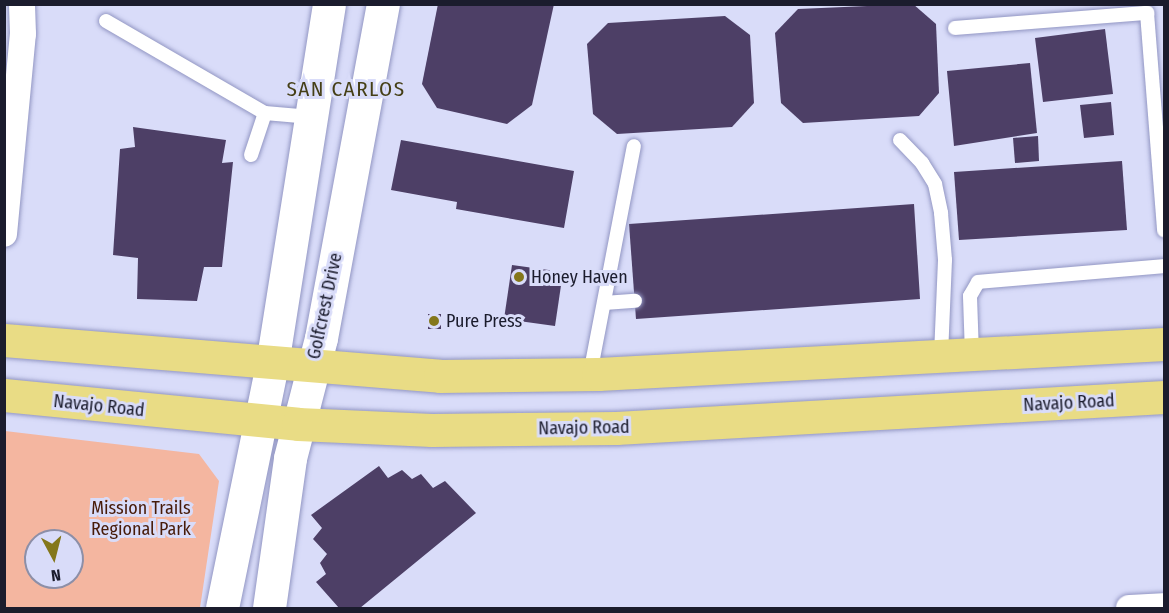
<!DOCTYPE html>
<html>
<head>
<meta charset="utf-8">
<style>
	body { margin:0 }
	#map { position:relative; width:1169px; height:613px; overflow:hidden; background:#d9dcf9; font-family:"Fira Sans Condensed",sans-serif }
	div>[style] { position:absolute }
	.green>* { inset:0; background:#f4b6a0 }
	.building>* { inset:0; background:#4d3f66 }
	.roads { filter:drop-shadow(0 0 2px #9296c3) drop-shadow(0 0 2px #9296c3) }
	.service>* { height:14px; margin:-7px; padding:0 7px; transform-origin:7px; border-radius:7px; background:#fff }
	.minor>* { height:26px; margin:-13px; padding:0 13px; transform-origin:13px; border-radius:13px; background:#fff }
	.secondary>* { height:33px; margin:-16.5px; padding:0 16.5px; transform-origin:16.5px; border-radius:16.5px; background:#fff }
	.primary>* { height:33px; margin:-16.5px; padding:0 16.5px; transform-origin:16.5px; border-radius:16.5px; background:#e9dc85 }
	.dots>* { width:16px; height:16px; translate:-50% -50%; box-sizing:border-box; border:3px solid #d9dcf9; border-radius:50% }
	span { translate:-50% -50%; white-space:nowrap; text-align:center; line-height:1.15; -webkit-text-stroke:6px #d9dcf9; paint-order:stroke }
	.poi-label { font-size:18px; color:#1b1c2d }
	.left { translate:0 -50%; text-align:left }
	.street-label { font-size:18px; color:#1b1c2d }
	.park-label { font-size:18px; color:#471b09 }
	.quarter-label { font-size:21px; color:#453f16; letter-spacing:1.5px }
	.frame { position:absolute; inset:0; border:6px solid #1b1c2d; pointer-events:none }
	.north { position:absolute; left:24px; top:529px; width:60px; height:60px; box-sizing:border-box; background:#d9dcf9; border:2px solid #8d8fa7; border-radius:50%; rotate:173deg; font-size:16px; font-weight:700; line-height:24px; text-align:center; color:#1b1c2d }
	.north::after { content:''; display:block; margin:auto; width:21px; height:27px; background:#84771b; clip-path:polygon(50% 0,100% 100%,50% 72%,0 100%) }
</style>
</head>
<body>
<div id="map">
	<div class="green">
		<div style="clip-path:polygon(evenodd,5px 431px,199px 454px,219px 481px,200px 608px,5px 608px,5px 431px,36px 541px,72px 541px,72px 577px,36px 577px,36px 541px)"></div>
	</div>
	<div class="building">
		<div style="clip-path:polygon(438px 4px,554px 4px,532px 105px,507px 124px,437px 108px,422px 84px)"></div>
		<div style="clip-path:polygon(913px 4px,936px 24px,939px 93px,919px 116px,803px 123px,781px 103px,775px 33px,798px 9px)"></div>
		<div style="clip-path:polygon(725px 16px,750px 35px,754px 103px,732px 127px,617px 134px,593px 114px,587px 44px,608px 23px)"></div>
		<div style="clip-path:polygon(1105px 29px,1113px 94px,1043px 102px,1035px 38px)"></div>
		<div style="clip-path:polygon(1030px 63px,1037px 133px,954px 146px,947px 71px)"></div>
		<div style="clip-path:polygon(1111px 102px,1114px 135px,1084px 138px,1080px 105px)"></div>
		<div style="clip-path:polygon(133px 127px,226px 140px,222px 163px,233px 162px,222px 267px,204px 267px,197px 301px,137px 299px,138px 258px,113px 255px,120px 149px,135px 147px)"></div>
		<div style="clip-path:polygon(1038px 136px,1039px 161px,1015px 163px,1013px 138px)"></div>
		<div style="clip-path:polygon(401px 140px,574px 171px,564px 228px,456px 209px,457px 202px,391px 190px)"></div>
		<div style="clip-path:polygon(1122px 161px,1127px 230px,959px 240px,954px 172px)"></div>
		<div style="clip-path:polygon(914px 204px,920px 299px,636px 319px,629px 224px)"></div>
		<div style="clip-path:polygon(512px 265px,563px 272px,555px 326px,504px 319px)"></div>
		<div style="clip-path:polygon(428px 314px,441px 314px,441px 329px,428px 329px)"></div>
		<div style="clip-path:polygon(379px 466px,388px 478px,402px 470px,412px 479px,421px 474px,433px 488px,445px 481px,476px 513px,360px 608px,339px 608px,316px 582px,326px 574px,320px 563px,327px 554px,313px 539px,322px 528px,311px 515px)"></div>
	</div>
	<div class="roads">
		<div class="service">
			<div style="left:106px;top:21px;width:184px;rotate:30.1deg"></div>
			<div style="left:265px;top:113px;width:46px;rotate:5deg"></div>
			<div style="left:955px;top:28px;width:193px;rotate:-4.5deg"></div>
			<div style="left:1147px;top:13px;width:218px;rotate:85.5deg"></div>
			<div style="left:900px;top:140px;width:32px;rotate:46deg"></div>
			<div style="left:922px;top:163px;width:25px;rotate:58deg"></div>
			<div style="left:935px;top:184px;width:30px;rotate:78deg"></div>
			<div style="left:941px;top:213px;width:47px;rotate:85.1deg"></div>
			<div style="left:945px;top:260px;width:96px;rotate:92.4deg"></div>
			<div style="left:251px;top:155px;width:44px;rotate:-71.6deg"></div>
			<div style="left:604px;top:303px;width:31px;rotate:-4deg"></div>
			<div style="left:972px;top:354px;width:58px;rotate:-92deg"></div>
			<div style="left:970px;top:296px;width:16px;rotate:-60deg"></div>
			<div style="left:978px;top:282px;width:187px;rotate:-4.9deg"></div>
			<div style="left:590px;top:374px;width:232px;rotate:-79.1deg"></div>
		</div>
		<div class="minor">
			<div style="left:4px;top:234px;width:201px;rotate:-84.6deg"></div>
			<div style="left:23px;top:34px;width:30px;rotate:-92deg"></div>
			<div style="left:1129px;top:608px;width:35px;rotate:-3deg"></div>
		</div>
		<div class="secondary">
			<div style="left:222px;top:608px;width:249px;rotate:-78.4deg"></div>
			<div style="left:272px;top:364px;width:364px;rotate:-81deg"></div>
			<div style="left:269px;top:608px;width:151px;rotate:-82deg"></div>
			<div style="left:290px;top:458px;width:124px;rotate:-75.5deg"></div>
			<div style="left:321px;top:338px;width:340px;rotate:-79.5deg"></div>
		</div>
		<div class="primary">
			<div style="left:4px;top:340px;width:437px;rotate:4.7deg"></div>
			<div style="left:440px;top:376px;width:158px;rotate:-0.7deg"></div>
			<div style="left:598px;top:374px;width:567px;rotate:-3.03deg"></div>
			<div style="left:4px;top:395px;width:295px;rotate:5.6deg"></div>
			<div style="left:298px;top:424px;width:134px;rotate:2.6deg"></div>
			<div style="left:432px;top:430px;width:184px;rotate:-0.6deg"></div>
			<div style="left:616px;top:428px;width:549px;rotate:-3.24deg"></div>
		</div>
	</div>
	<div class="dots">
		<div style="left:519px;top:277px;background:#84771b"></div>
		<div style="left:434px;top:321px;background:#84771b"></div>
	</div>
	<div class="poi-label">
		<span class="left" style="left:531px;top:277px">Honey Haven</span>
		<span class="left" style="left:446px;top:321px">Pure Press</span>
	</div>
	<div class="street-label">
		<span style="left:325px;top:306px;rotate:-78deg">Golfcrest Drive</span>
		<span style="left:1069px;top:403px;rotate:-3deg">Navajo Road</span>
		<span style="left:99px;top:406px;rotate:6deg">Navajo Road</span>
		<span style="left:584px;top:428px;rotate:-1deg">Navajo Road</span>
	</div>
	<div class="park-label">
		<span style="left:141px;top:519px">Mission Trails<br>Regional Park</span>
	</div>
	<div class="quarter-label">
		<span style="left:346px;top:89px">SAN CARLOS</span>
	</div>
	<div class="frame"></div>
	<div class="north">N</div>
</div>
</body>
</html>
